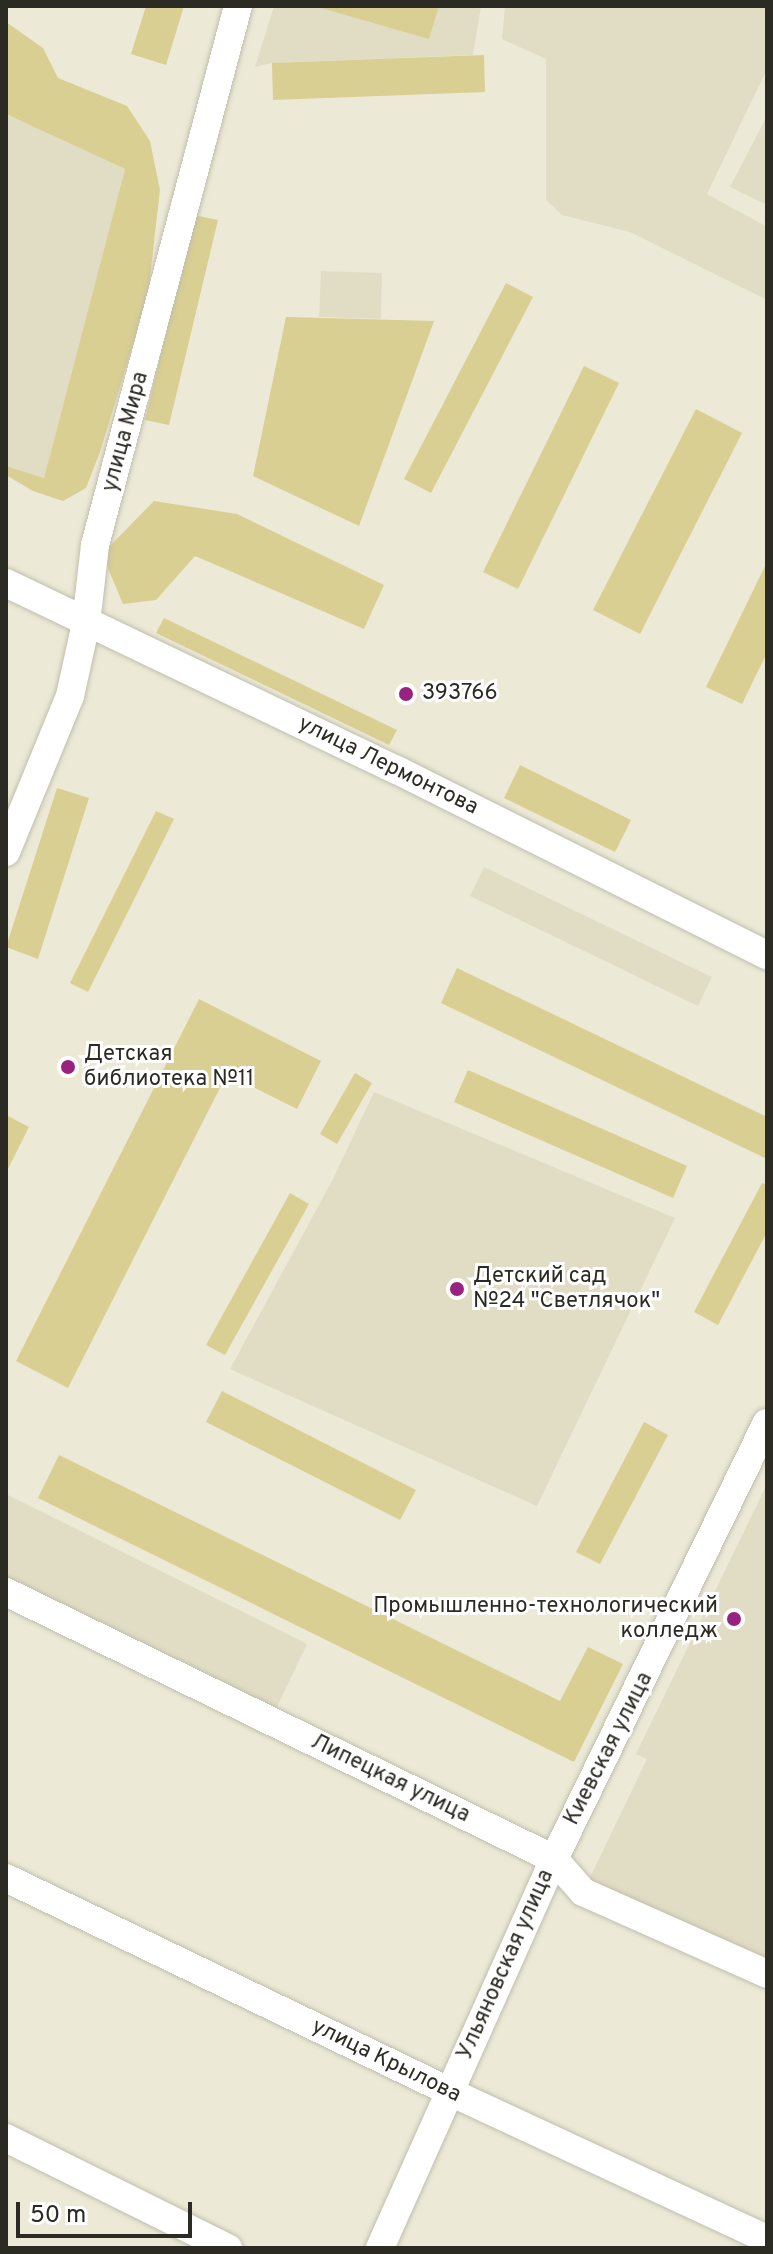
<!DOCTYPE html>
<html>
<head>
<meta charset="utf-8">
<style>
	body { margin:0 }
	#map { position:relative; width:773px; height:2254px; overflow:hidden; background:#ece9d7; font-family:Overpass,sans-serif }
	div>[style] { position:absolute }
	.built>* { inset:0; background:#e1ddc4 }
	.green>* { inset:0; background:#d9cf92 }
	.roads { filter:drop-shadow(0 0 2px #c0beac) drop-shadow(0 0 2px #c0beac) }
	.minor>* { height:28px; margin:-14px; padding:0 14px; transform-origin:14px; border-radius:14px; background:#fff }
	.dots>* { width:22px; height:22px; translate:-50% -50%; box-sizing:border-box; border:4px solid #fff; border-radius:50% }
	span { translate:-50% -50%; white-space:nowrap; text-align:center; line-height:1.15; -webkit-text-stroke:6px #fff; paint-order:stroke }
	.street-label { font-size:22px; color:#2b2a23 }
	.poi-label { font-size:22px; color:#2b2a23 }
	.left { translate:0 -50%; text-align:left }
	.right { translate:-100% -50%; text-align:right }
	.frame { position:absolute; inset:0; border:8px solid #2b2a23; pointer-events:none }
	.scale { position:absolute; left:16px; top:2202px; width:176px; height:36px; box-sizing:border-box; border:4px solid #2b2a23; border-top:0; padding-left:10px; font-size:24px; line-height:28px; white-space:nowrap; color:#2b2a23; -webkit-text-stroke:6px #fff; paint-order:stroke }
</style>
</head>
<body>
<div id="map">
	<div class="built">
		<div style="clip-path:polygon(274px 6px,481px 6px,473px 55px,272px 63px,255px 67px)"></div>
		<div style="clip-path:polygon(505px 6px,767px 6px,767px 69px,707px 194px,767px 227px,767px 300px,630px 232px,562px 215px,546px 200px,546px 59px,502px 39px)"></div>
		<div style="clip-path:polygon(6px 114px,125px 169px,44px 478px,6px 466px)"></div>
		<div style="clip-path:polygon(767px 116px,767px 205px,730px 187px)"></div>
		<div style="clip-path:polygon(321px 271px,382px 273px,381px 319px,319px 317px)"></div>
		<div style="clip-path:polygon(484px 867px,712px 977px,698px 1006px,470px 896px)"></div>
		<div style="clip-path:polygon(374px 1092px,675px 1218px,537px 1506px,230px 1369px,333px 1179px)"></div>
		<div style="clip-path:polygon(767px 1484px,767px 1974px,583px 1892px,647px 1759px,636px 1754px)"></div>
		<div style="clip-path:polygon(6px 1494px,307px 1644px,275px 1711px,6px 1582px)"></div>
	</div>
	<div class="green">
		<div style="clip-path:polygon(146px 6px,184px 6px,166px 65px,131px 54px)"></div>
		<div style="clip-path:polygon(314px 6px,439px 6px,429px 39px)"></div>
		<div style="clip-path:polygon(6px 22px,43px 48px,58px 78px,127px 106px,150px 141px,160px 190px,148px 295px,100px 452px,86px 488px,63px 501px,33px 491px,6px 475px,6px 466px,44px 478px,125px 169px,6px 114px)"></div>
		<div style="clip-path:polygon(484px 55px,485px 92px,273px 100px,272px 63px)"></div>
		<div style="clip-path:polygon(194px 215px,218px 220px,169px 425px,145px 420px)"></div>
		<div style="clip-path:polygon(506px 283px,533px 297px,431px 493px,404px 479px)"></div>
		<div style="clip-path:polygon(286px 317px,434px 321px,359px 526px,253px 476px)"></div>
		<div style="clip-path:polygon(584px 366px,619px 383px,518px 589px,483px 572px)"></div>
		<div style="clip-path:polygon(696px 409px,742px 433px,640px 634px,593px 610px)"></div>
		<div style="clip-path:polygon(154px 501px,237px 514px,384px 585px,364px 629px,195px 556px,156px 600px,123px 604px,102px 554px)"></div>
		<div style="clip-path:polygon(767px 562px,767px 653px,742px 704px,706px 687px)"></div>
		<div style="clip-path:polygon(164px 618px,397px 730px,389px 745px,156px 633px)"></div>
		<div style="clip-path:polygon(520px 765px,631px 820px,615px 852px,504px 798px)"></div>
		<div style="clip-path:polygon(57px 788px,89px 798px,38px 959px,6px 947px)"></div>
		<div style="clip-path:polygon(156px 811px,174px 819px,88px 992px,70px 983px)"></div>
		<div style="clip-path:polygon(457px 968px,767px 1117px,767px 1159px,441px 1003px)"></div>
		<div style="clip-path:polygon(199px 999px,321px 1061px,297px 1109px,227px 1074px,68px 1388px,16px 1361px)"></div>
		<div style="clip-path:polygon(468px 1070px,687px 1166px,673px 1198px,454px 1102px)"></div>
		<div style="clip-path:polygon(355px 1073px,372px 1083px,337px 1144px,320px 1134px)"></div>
		<div style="clip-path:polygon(6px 1115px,29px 1127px,6px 1173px)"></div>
		<div style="clip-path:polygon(762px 1183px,767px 1185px,767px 1232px,718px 1325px,694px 1312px)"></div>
		<div style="clip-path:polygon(290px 1193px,309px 1204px,225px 1355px,206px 1345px)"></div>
		<div style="clip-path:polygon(222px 1391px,416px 1490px,400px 1520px,206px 1422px)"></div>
		<div style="clip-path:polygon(644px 1422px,668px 1435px,600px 1564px,576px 1552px)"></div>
		<div style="clip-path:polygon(59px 1455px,560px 1701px,588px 1647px,623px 1664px,574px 1762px,38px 1498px)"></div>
	</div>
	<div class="roads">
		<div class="minor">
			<div style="left:6px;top:583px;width:433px;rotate:25.6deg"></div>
			<div style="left:397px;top:770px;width:414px;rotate:26.6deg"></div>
			<div style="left:6px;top:852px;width:169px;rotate:-67.7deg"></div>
			<div style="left:70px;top:696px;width:75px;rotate:-77.6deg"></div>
			<div style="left:86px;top:623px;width:79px;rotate:-83.4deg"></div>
			<div style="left:95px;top:545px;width:558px;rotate:-75.14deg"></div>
			<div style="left:6px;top:1592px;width:610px;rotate:25.98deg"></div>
			<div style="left:554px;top:1859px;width:44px;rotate:48.7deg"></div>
			<div style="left:583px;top:1892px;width:201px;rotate:24deg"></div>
			<div style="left:6px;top:1878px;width:491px;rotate:25.7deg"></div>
			<div style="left:448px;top:2091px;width:352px;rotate:24.9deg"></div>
			<div style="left:6px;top:2138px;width:248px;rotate:26.4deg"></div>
			<div style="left:380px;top:2248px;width:426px;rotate:-65.9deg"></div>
			<div style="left:554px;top:1859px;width:485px;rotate:-64deg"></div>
		</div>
	</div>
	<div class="dots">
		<div style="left:406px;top:694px;background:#97227f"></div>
		<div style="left:68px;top:1067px;background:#97227f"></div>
		<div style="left:457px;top:1289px;background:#97227f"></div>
		<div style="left:734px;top:1619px;background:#97227f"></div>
	</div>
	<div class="street-label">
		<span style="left:126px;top:432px;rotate:-75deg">улица Мира</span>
		<span style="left:388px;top:766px;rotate:26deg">улица Лермонтова</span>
		<span style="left:609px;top:1749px;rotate:-63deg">Киевская улица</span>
		<span style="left:390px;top:1779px;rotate:26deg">Липецкая улица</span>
		<span style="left:506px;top:1965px;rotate:-66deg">Ульяновская улица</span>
		<span style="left:386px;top:2061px;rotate:26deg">улица Крылова</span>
	</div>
	<div class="poi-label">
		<span class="left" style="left:422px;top:694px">393766</span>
		<span class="left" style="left:84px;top:1067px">Детская<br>библиотека №11</span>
		<span class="left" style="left:473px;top:1289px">Детский сад<br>№24 "Светлячок"</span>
		<span class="right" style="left:718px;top:1619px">Промышленно-технологический<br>колледж</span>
	</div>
	<div class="frame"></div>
	<div class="scale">50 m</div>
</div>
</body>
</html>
